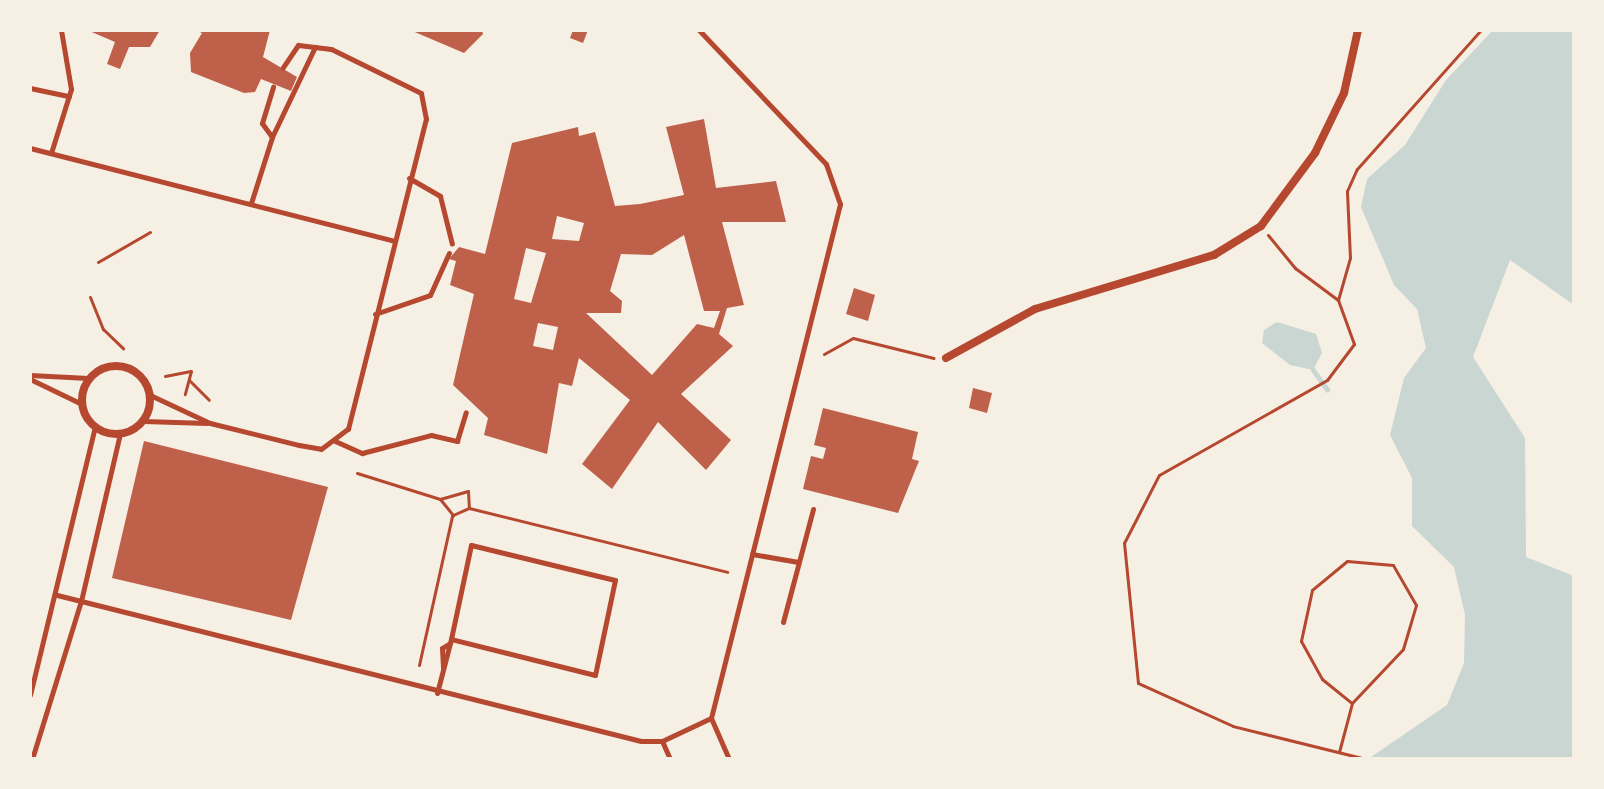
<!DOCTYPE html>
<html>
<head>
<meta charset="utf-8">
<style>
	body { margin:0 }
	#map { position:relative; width:1604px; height:789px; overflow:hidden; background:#f6efe4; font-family:"Archivo Narrow",sans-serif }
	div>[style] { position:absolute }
	.water>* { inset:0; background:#c9d6d2 }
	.stream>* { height:5px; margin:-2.5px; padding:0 2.5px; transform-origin:2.5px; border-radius:2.5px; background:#c9d6d2 }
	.building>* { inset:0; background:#bf614a }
	.path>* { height:3px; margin:-1.5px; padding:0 1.5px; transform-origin:1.5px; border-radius:1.5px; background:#b5482f }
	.service>* { height:5px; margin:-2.5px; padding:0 2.5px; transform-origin:2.5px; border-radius:2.5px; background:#b5482f }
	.minor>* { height:8px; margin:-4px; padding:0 4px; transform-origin:4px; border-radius:4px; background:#b5482f }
	.minor>.ring { margin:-4px; padding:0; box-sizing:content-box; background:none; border:8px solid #b5482f; border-radius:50% }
	span { translate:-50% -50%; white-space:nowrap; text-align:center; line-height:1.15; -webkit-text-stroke:7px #f6efe4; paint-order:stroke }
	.frame { position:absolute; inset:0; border:32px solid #f6efe4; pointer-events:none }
</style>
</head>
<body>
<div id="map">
	<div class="water">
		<div style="clip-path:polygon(1493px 30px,1574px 30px,1574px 305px,1510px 260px,1473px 357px,1525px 438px,1526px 557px,1574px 576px,1574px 759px,1368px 759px,1447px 705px,1464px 663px,1465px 615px,1454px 567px,1412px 526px,1412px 478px,1390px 435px,1404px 378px,1426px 348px,1417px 309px,1394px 285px,1361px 207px,1367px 179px,1405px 145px,1446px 80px)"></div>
		<div style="clip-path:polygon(1277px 322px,1316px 334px,1322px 353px,1313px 370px,1290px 365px,1262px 343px,1264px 330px)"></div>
	</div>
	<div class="stream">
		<div style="left:1313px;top:370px;width:24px;rotate:54deg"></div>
	</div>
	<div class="building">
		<div style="clip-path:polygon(87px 30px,160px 30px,150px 47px,129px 47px,120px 69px,107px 64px,115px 42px)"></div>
		<div style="clip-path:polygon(195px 30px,270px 30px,263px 57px,297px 77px,291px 91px,261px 79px,255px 92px,244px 93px,191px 72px,190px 53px,202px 33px)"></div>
		<div style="clip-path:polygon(410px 30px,482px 30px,483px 34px,464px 53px)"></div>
		<div style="clip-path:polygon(573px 30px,588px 30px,583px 43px,570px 38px)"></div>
		<div style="clip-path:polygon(evenodd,704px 119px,716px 188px,776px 181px,786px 222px,722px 222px,744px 305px,727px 308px,719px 334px,733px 346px,681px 394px,731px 440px,706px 470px,658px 422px,612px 489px,582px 464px,630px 400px,579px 358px,572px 386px,559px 383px,547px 454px,484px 435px,488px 418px,453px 385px,474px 294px,450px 285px,456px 261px,449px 259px,459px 247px,485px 254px,512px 143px,578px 127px,579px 136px,595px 132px,615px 206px,640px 204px,684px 195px,666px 127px,704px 119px,557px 216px,584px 223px,579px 241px,552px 239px,557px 216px,704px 119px,684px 235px,704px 311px,720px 311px,714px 328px,697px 324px,652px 375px,586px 313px,621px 313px,622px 301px,610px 291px,621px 254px,652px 255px,684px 235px,704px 119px,526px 248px,546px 253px,531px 303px,514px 299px,526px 248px,704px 119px,538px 323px,558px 327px,553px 350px,533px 346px,538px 323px)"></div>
		<div style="clip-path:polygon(854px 288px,875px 295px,868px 321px,846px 314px)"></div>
		<div style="clip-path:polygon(973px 388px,992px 393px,987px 413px,969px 408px)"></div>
		<div style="clip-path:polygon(823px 408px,918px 432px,912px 459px,919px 461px,898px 513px,803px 489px,811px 456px,823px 459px,826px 448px,814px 445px)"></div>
		<div style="clip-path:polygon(144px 441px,328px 487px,291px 620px,112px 578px)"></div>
	</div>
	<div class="path">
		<div style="left:1268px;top:235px;width:43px;rotate:50.7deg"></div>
		<div style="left:1295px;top:268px;width:54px;rotate:36.7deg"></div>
		<div style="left:98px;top:262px;width:60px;rotate:-30deg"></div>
		<div style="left:90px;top:297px;width:35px;rotate:68deg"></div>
		<div style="left:103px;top:329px;width:28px;rotate:44deg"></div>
		<div style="left:824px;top:354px;width:33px;rotate:-29deg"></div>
		<div style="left:853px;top:338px;width:83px;rotate:13.9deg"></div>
		<div style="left:165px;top:376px;width:26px;rotate:-11deg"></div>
		<div style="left:191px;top:371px;width:24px;rotate:105deg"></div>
		<div style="left:189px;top:380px;width:28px;rotate:45deg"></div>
		<div style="left:357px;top:473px;width:87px;rotate:17.4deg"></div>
		<div style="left:440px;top:499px;width:21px;rotate:51deg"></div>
		<div style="left:453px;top:515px;width:17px;rotate:-24deg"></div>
		<div style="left:469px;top:508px;width:266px;rotate:13.9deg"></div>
		<div style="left:440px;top:499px;width:29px;rotate:-16deg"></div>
		<div style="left:468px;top:491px;width:17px;rotate:87deg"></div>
		<div style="left:419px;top:665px;width:153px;rotate:-77.5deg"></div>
		<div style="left:1339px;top:752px;width:51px;rotate:-75.1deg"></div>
		<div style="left:1352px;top:703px;width:74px;rotate:-46.6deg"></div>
		<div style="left:1403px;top:649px;width:46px;rotate:-73.5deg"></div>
		<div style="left:1416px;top:605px;width:46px;rotate:-119.9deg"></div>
		<div style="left:1393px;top:565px;width:46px;rotate:-175deg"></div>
		<div style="left:1347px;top:561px;width:45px;rotate:140.4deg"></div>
		<div style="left:1312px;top:590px;width:52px;rotate:102.2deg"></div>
		<div style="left:1301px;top:641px;width:43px;rotate:61.1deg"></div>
		<div style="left:1322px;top:679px;width:38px;rotate:39deg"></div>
		<div style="left:1366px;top:759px;width:137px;rotate:-166.1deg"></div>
		<div style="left:1233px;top:726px;width:104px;rotate:-155.6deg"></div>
		<div style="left:1138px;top:683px;width:141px;rotate:-95.7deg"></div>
		<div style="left:1124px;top:543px;width:76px;rotate:-62.8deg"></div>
		<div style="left:1159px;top:475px;width:193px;rotate:-29.5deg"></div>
		<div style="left:1327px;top:380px;width:45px;rotate:-53.1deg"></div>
		<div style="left:1354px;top:344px;width:47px;rotate:-110deg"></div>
		<div style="left:1338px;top:300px;width:44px;rotate:-74.1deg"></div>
		<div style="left:1350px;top:258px;width:67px;rotate:-92.6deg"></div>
		<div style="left:1347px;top:191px;width:24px;rotate:-66deg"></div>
		<div style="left:1357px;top:169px;width:186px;rotate:-48.3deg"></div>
	</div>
	<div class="service">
		<div style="left:30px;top:88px;width:40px;rotate:12deg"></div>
		<div style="left:272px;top:137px;width:100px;rotate:-64.5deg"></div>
		<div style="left:30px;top:148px;width:374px;rotate:14.3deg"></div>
		<div style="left:51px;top:153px;width:67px;rotate:-72.6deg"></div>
		<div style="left:71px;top:89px;width:60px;rotate:-99.6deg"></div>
		<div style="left:409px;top:178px;width:36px;rotate:30deg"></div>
		<div style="left:440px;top:196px;width:49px;rotate:76deg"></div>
		<div style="left:251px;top:203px;width:69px;rotate:-72.3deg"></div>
		<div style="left:272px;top:137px;width:17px;rotate:-126deg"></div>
		<div style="left:262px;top:123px;width:38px;rotate:-73deg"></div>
		<div style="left:375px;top:314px;width:58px;rotate:-19.1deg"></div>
		<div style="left:430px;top:295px;width:46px;rotate:-65.7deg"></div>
		<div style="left:30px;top:375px;width:58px;rotate:3deg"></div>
		<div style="left:30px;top:379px;width:58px;rotate:25.7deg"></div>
		<div style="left:150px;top:395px;width:66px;rotate:25deg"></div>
		<div style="left:210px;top:423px;width:92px;rotate:13.9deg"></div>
		<div style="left:299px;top:445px;width:22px;rotate:10deg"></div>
		<div style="left:321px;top:449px;width:34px;rotate:-37deg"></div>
		<div style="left:348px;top:429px;width:320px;rotate:-75.9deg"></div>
		<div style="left:426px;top:119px;width:26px;rotate:-101deg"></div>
		<div style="left:421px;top:93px;width:100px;rotate:-153.9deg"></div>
		<div style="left:331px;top:49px;width:33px;rotate:-173deg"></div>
		<div style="left:298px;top:45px;width:27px;rotate:124deg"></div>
		<div style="left:144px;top:421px;width:63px;rotate:1.8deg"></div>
		<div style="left:335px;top:441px;width:30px;rotate:24deg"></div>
		<div style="left:362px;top:453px;width:71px;rotate:-14.6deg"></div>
		<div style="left:431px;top:435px;width:27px;rotate:13deg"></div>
		<div style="left:457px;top:441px;width:30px;rotate:-73deg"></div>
		<div style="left:752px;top:554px;width:47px;rotate:9.9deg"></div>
		<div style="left:57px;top:595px;width:602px;rotate:14.04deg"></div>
		<div style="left:641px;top:741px;width:21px"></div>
		<div style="left:662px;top:741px;width:54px;rotate:-25.1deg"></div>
		<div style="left:711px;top:718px;width:530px;rotate:-75.91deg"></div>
		<div style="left:840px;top:204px;width:42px;rotate:-109.3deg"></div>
		<div style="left:826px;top:164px;width:185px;rotate:-133.5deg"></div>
		<div style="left:783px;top:622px;width:117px;rotate:-75.1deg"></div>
		<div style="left:450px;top:643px;width:4px;rotate:-76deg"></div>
		<div style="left:451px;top:639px;width:96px;rotate:-78deg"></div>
		<div style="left:471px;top:545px;width:148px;rotate:13.7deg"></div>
		<div style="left:615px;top:580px;width:97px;rotate:101.9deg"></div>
		<div style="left:595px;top:675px;width:148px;rotate:-166deg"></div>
		<div style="left:437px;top:693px;width:52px;rotate:-75.4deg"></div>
		<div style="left:450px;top:643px;width:9px;rotate:148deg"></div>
		<div style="left:442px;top:648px;width:20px;rotate:87deg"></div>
		<div style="left:30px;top:695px;width:276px;rotate:-76.4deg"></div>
		<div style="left:711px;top:718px;width:45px;rotate:66.3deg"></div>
		<div style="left:662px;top:741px;width:20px;rotate:66deg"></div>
		<div style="left:32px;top:759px;width:165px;rotate:-72.8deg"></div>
		<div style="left:81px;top:601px;width:171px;rotate:-76.9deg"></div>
	</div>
	<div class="minor">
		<div style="left:946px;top:358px;width:102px;rotate:-28.8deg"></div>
		<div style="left:1035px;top:309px;width:187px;rotate:-16.8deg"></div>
		<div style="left:1214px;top:255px;width:55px;rotate:-31.7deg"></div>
		<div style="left:1261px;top:226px;width:91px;rotate:-53.5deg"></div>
		<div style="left:1315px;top:153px;width:67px;rotate:-64.2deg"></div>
		<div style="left:1344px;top:93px;width:65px;rotate:-77.5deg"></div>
		<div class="ring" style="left:82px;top:366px;width:60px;height:60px"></div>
	</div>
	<div class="frame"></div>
</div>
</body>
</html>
